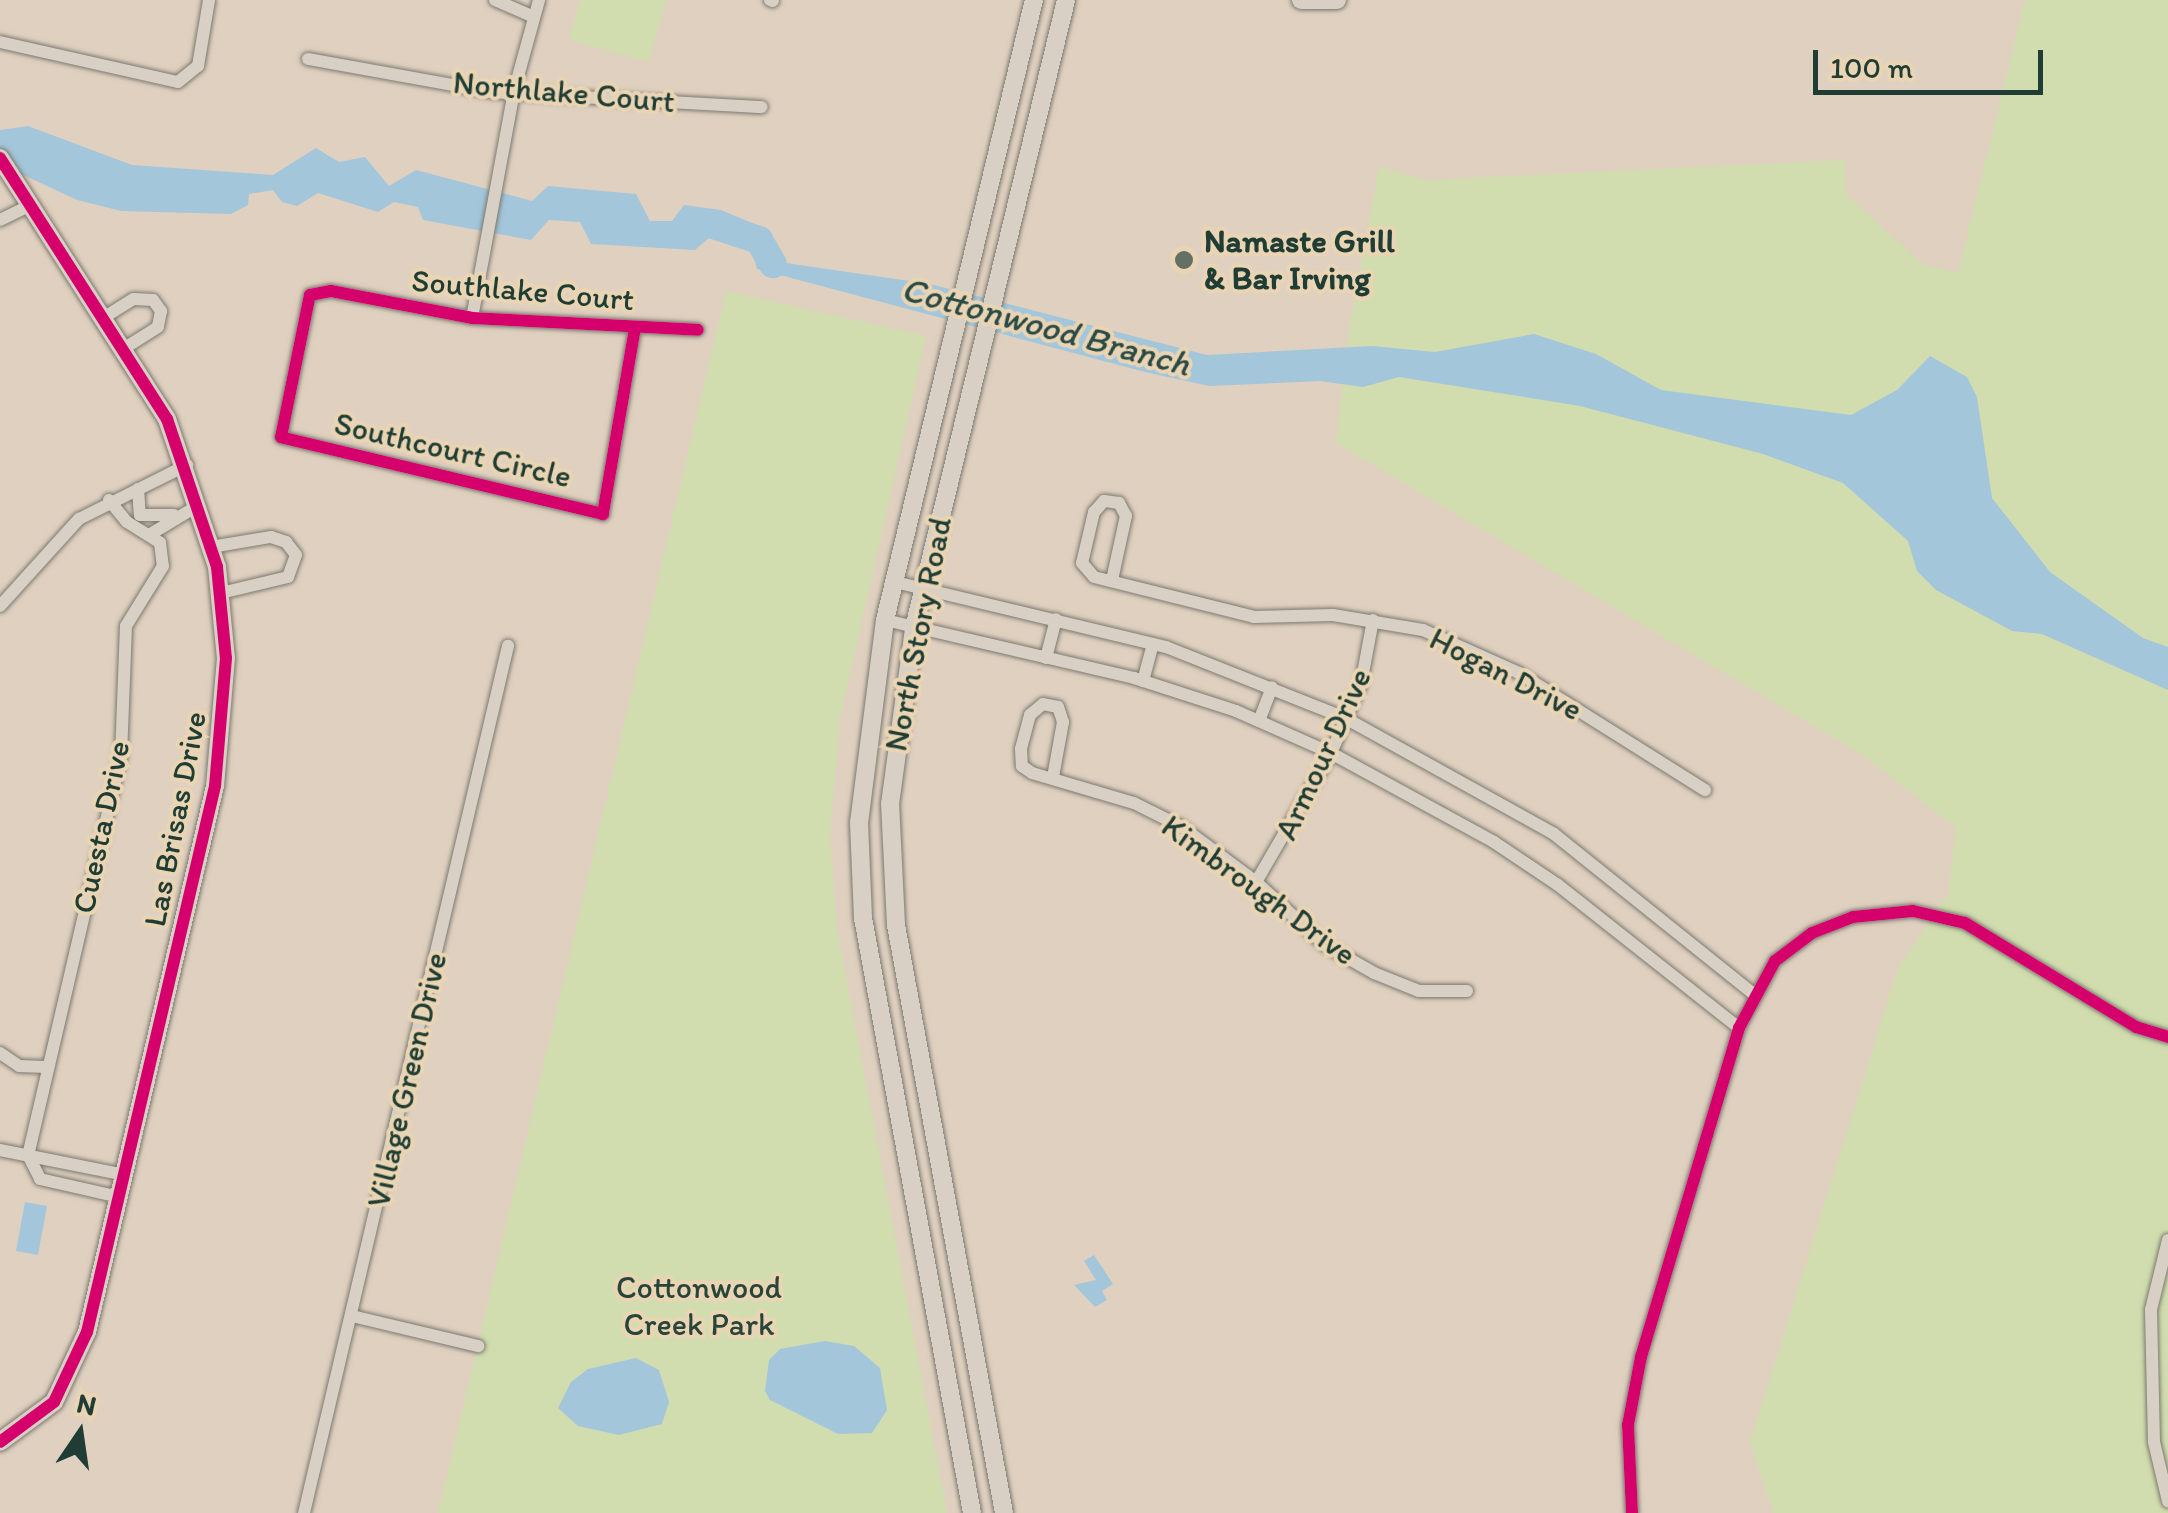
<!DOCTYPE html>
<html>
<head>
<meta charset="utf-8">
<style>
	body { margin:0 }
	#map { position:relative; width:2168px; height:1513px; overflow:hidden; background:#e0d0bf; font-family:Itim,sans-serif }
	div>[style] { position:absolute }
	.green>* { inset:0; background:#d1ddae }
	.water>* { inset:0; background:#a3c6db }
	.river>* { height:28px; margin:-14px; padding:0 14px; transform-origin:14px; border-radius:14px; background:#a3c6db }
	.roads { filter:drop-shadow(0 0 2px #7b7a70) drop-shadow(0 0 2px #7b7a70) }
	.street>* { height:12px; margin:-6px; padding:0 6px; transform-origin:6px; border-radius:6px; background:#d8d0c4 }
	.secondary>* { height:18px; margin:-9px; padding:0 9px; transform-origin:9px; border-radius:9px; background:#d8d0c4 }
	.cycleway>* { height:12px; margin:-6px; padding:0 6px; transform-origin:6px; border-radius:6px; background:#d6006c }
	.dots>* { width:28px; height:28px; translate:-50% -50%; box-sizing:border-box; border:5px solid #e9d4b3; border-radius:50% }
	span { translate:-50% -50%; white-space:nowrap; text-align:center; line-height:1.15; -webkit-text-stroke:8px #e9d4b3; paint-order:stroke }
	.street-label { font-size:32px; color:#1f3d34 }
	.poi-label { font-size:32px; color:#1f3d34; font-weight:700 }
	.left { translate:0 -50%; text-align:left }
	.park-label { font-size:32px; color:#274639 }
	.water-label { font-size:35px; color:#2a4a46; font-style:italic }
	.north { position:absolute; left:30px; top:1383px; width:100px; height:100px; -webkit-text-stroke:8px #e9d4b3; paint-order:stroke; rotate:13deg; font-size:28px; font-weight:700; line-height:40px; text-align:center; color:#1f3d34 }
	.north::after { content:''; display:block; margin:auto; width:35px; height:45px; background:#1f3d34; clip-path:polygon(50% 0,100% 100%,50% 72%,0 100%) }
	.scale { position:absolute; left:1813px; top:50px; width:230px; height:45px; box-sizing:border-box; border:5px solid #1f3d34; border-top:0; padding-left:12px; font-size:30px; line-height:35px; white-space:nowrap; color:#1f3d34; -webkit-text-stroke:8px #e9d4b3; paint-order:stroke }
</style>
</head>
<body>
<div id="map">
	<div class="green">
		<div style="clip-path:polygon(580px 0,666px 0,649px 62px,569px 40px)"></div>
		<div style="clip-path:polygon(2025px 0,2168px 0,2168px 1513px,1773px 1513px,1750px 1442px,1898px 968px,1948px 894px,1956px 828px,1861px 754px,1336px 443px,1348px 335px,1379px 167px,1425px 180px,1845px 160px,1846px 194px,1923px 265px,1958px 272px)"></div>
		<div style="clip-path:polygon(726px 291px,926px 336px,840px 718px,830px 837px,837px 929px,947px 1513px,438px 1513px)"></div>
	</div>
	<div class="water">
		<div style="clip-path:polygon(28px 126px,132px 165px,273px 175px,316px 148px,339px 162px,365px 157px,389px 186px,416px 170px,532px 201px,548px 186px,636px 194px,650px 221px,672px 221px,684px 205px,721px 210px,769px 230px,766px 245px,786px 263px,930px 284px,1207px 355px,1372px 346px,1435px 352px,1534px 334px,1596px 354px,1661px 390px,1851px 415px,1897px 390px,1930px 356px,1967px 377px,1977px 397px,1992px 498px,2050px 572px,2143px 638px,2168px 647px,2168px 690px,2042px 634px,2012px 631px,1936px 590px,1917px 571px,1908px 541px,1843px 483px,1763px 454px,1580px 406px,1399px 377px,1363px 387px,1320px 381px,1209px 386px,1145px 372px,757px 269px,746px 225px,724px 225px,695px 250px,591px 244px,580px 222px,549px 220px,531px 240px,423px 220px,418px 207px,394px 202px,378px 212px,318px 193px,297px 206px,282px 202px,273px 190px,249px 194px,248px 205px,231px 214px,121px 211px,77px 200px,0 164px,0 130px)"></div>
		<div style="clip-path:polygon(25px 1202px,47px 1206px,38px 1255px,16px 1251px)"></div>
		<div style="clip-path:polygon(1094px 1255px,1113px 1284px,1102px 1291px,1107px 1300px,1095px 1307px,1074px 1285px,1096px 1280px,1084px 1261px)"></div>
		<div style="clip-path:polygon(825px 1341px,854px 1346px,880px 1368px,887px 1410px,872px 1433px,838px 1434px,770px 1400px,765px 1391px,769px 1360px,780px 1349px)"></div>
		<div style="clip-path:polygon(636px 1358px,659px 1370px,669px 1402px,662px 1424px,619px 1435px,578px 1426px,558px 1408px,571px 1382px,588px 1369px)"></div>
	</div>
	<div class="river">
		<div style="left:688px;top:225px;width:19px;rotate:-6deg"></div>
		<div style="left:707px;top:223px;width:55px;rotate:18.1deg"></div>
		<div style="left:759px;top:240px;width:28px;rotate:60deg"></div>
	</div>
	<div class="roads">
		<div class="street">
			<div style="left:495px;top:0;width:40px;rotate:23.4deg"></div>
			<div style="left:770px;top:0;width:3px;rotate:18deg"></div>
			<div style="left:0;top:42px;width:182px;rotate:12.7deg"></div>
			<div style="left:178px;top:82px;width:26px;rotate:-39deg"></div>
			<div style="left:198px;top:66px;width:67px;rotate:-80.5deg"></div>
			<div style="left:308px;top:59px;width:187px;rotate:10.2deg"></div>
			<div style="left:492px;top:92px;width:270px;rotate:3.2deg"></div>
			<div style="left:0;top:220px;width:32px;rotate:-26deg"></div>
			<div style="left:103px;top:318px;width:36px;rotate:-32deg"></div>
			<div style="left:134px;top:299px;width:19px;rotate:3deg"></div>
			<div style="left:153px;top:300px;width:14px;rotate:54deg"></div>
			<div style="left:161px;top:311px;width:16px;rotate:101deg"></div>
			<div style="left:158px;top:327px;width:41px;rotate:147.8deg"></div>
			<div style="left:472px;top:318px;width:231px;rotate:-79.5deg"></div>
			<div style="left:514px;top:91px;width:94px;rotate:-74.6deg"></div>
			<div style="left:635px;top:328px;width:189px;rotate:99.8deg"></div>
			<div style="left:603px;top:514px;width:331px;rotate:-166.6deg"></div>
			<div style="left:281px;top:437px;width:145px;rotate:-78.5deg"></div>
			<div style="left:310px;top:295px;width:21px;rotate:-11deg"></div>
			<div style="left:331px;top:291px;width:144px;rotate:10.8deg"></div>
			<div style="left:472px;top:318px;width:226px;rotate:3deg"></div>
			<div style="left:138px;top:489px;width:26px;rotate:86deg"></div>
			<div style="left:140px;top:515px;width:34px"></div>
			<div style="left:109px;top:500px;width:28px;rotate:51deg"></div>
			<div style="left:127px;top:522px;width:39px;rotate:32deg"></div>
			<div style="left:160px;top:543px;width:23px;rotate:83deg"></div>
			<div style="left:163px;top:566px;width:70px;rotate:121.7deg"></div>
			<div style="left:126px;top:626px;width:130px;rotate:92.2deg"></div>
			<div style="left:121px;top:756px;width:410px;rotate:103.1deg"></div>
			<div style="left:28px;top:1155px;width:27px;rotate:63deg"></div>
			<div style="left:40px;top:1179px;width:82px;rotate:12.7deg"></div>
			<div style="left:149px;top:535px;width:58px;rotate:-31deg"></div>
			<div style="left:211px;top:547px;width:61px;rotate:-9.5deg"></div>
			<div style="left:271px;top:537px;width:16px;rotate:18deg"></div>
			<div style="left:286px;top:542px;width:16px;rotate:52deg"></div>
			<div style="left:296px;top:555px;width:23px;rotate:110deg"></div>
			<div style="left:288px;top:577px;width:69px;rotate:166.6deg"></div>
			<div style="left:1112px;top:580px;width:66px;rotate:-77.7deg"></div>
			<div style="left:1126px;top:516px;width:15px;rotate:-118deg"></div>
			<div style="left:1119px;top:503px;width:15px;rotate:-172deg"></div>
			<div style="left:1104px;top:501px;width:15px;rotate:132deg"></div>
			<div style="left:1094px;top:512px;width:52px;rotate:103.2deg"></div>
			<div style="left:1082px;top:563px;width:18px;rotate:49deg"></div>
			<div style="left:1094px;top:577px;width:165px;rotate:14deg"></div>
			<div style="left:1254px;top:617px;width:79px;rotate:-1.5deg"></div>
			<div style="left:1333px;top:615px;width:91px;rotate:9.5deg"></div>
			<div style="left:1423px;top:630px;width:105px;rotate:24.1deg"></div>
			<div style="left:1519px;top:673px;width:220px;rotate:32.2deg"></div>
			<div style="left:895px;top:582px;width:279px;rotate:13.5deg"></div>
			<div style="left:1166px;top:647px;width:193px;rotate:21.6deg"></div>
			<div style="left:1345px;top:718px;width:239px;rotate:29deg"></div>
			<div style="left:1554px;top:834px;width:256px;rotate:38.7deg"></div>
			<div style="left:0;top:606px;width:118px;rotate:-47.8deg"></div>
			<div style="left:79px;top:519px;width:121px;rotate:-26.6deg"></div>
			<div style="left:885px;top:620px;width:256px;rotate:13.1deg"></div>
			<div style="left:1134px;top:678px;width:107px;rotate:17.9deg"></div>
			<div style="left:1236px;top:711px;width:104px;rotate:23.9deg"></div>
			<div style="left:1331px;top:753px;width:186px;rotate:28.6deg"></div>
			<div style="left:1494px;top:842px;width:77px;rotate:33.9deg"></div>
			<div style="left:1558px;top:885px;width:231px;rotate:38.3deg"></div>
			<div style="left:1046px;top:658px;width:40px;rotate:-75.6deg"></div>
			<div style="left:1143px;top:681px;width:38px;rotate:-75deg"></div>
			<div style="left:1259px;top:721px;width:36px;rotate:-69deg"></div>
			<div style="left:1053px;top:777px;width:56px;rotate:-79.7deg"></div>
			<div style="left:1063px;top:722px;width:16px;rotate:-108deg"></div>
			<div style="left:1058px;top:707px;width:15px;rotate:-169deg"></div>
			<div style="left:1043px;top:704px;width:17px;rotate:140deg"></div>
			<div style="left:1030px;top:715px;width:35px;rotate:105deg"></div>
			<div style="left:1021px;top:749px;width:17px;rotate:87deg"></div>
			<div style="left:1022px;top:766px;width:12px;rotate:35deg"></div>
			<div style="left:1032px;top:773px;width:106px;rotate:16.4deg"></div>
			<div style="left:1134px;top:803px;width:54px;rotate:26.6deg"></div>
			<div style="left:1182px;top:827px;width:92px;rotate:36.6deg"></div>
			<div style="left:1256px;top:882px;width:93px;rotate:42.4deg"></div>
			<div style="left:1325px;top:945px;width:56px;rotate:29.7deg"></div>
			<div style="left:1374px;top:973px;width:48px;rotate:21.8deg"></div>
			<div style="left:1419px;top:991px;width:48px"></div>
			<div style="left:1256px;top:882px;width:149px;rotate:-59.8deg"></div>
			<div style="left:1331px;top:753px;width:75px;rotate:-66.5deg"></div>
			<div style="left:1361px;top:684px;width:65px;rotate:-79.4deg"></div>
			<div style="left:0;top:1053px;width:23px;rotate:34deg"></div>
			<div style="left:19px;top:1066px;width:27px;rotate:2deg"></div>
			<div style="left:0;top:1150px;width:127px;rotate:11.3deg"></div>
			<div style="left:2168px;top:1240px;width:72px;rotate:103.7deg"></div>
			<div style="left:2151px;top:1310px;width:132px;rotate:88.7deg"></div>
			<div style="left:2154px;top:1442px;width:61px;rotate:76.7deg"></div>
			<div style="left:352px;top:1316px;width:130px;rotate:13.4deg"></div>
			<div style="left:304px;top:1513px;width:891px;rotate:-76.76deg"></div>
			<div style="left:1632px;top:1513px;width:88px;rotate:-92.6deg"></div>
			<div style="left:1628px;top:1425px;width:69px;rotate:-79.2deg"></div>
			<div style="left:1641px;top:1357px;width:343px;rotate:-73.4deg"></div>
			<div style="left:1739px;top:1028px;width:76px;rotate:-61.8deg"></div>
			<div style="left:1775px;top:961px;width:46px;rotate:-37.1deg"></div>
			<div style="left:1812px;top:933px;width:44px;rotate:-21.3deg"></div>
			<div style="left:1853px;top:917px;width:60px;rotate:-5.7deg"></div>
			<div style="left:1913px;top:911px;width:53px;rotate:13deg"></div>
			<div style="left:1965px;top:923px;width:200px;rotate:31.3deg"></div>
			<div style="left:2136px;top:1027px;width:34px;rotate:17deg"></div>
		</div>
		<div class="secondary">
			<div style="left:1301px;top:0;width:36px"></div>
			<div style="left:0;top:158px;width:310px;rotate:57.4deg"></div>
			<div style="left:167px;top:419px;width:156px;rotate:71.3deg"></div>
			<div style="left:217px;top:567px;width:91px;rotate:84.4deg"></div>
			<div style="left:226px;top:658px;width:128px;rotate:94.9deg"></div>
			<div style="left:215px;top:786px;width:561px;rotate:103.19deg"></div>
			<div style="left:87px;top:1332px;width:77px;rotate:115.2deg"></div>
			<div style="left:54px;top:1402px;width:67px;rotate:143.5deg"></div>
			<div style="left:972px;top:1513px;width:605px;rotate:-100.38deg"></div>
			<div style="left:863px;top:918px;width:95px;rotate:-92.4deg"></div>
			<div style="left:859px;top:823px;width:205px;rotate:-82.7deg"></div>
			<div style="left:885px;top:620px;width:638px;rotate:-76.49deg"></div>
			<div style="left:1004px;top:1513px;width:598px;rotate:-100.41deg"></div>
			<div style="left:896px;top:925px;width:121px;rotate:-92.8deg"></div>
			<div style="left:890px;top:804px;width:178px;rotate:-82.2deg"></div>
			<div style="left:914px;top:628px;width:646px;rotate:-76.39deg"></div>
		</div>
	</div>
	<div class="cycleway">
		<div style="left:0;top:158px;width:310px;rotate:57.4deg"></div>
		<div style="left:167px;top:419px;width:156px;rotate:71.3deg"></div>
		<div style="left:217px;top:567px;width:91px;rotate:84.4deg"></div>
		<div style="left:226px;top:658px;width:128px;rotate:94.9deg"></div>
		<div style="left:215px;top:786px;width:561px;rotate:103.19deg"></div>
		<div style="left:87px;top:1332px;width:77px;rotate:115.2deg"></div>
		<div style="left:54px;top:1402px;width:67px;rotate:143.5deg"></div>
		<div style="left:635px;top:328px;width:189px;rotate:99.8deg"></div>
		<div style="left:603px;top:514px;width:331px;rotate:-166.6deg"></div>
		<div style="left:281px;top:437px;width:145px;rotate:-78.5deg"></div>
		<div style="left:310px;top:295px;width:21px;rotate:-11deg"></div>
		<div style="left:331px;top:291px;width:144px;rotate:10.8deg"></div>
		<div style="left:472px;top:318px;width:226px;rotate:3deg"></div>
		<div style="left:1632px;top:1513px;width:88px;rotate:-92.6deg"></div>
		<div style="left:1628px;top:1425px;width:69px;rotate:-79.2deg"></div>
		<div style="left:1641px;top:1357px;width:343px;rotate:-73.4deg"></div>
		<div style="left:1739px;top:1028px;width:76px;rotate:-61.8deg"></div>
		<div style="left:1775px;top:961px;width:46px;rotate:-37.1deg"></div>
		<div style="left:1812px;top:933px;width:44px;rotate:-21.3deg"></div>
		<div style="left:1853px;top:917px;width:60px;rotate:-5.7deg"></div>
		<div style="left:1913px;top:911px;width:53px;rotate:13deg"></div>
		<div style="left:1965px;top:923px;width:200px;rotate:31.3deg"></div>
		<div style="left:2136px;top:1027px;width:34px;rotate:17deg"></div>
	</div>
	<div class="dots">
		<div style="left:1184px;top:260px;background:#637065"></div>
	</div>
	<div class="street-label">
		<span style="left:564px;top:92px;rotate:5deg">Northlake Court</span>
		<span style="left:523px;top:290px;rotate:5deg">Southlake Court</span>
		<span style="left:453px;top:450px;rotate:13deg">Southcourt Circle</span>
		<span style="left:918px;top:634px;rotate:-79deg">North Story Road</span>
		<span style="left:1506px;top:674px;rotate:27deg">Hogan Drive</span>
		<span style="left:1323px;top:754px;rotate:-65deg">Armour Drive</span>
		<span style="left:175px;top:819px;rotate:-79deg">Las Brisas Drive</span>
		<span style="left:101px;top:827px;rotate:-78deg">Cuesta Drive</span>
		<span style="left:1259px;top:890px;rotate:36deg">Kimbrough Drive</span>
		<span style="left:407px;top:1080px;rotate:-77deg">Village Green Drive</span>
	</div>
	<div class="poi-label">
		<span class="left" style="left:1204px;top:260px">Namaste Grill<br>&amp; Bar Irving</span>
	</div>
	<div class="park-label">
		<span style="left:699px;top:1306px">Cottonwood<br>Creek Park</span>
	</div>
	<div class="water-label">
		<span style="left:1046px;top:326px;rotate:15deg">Cottonwood Branch</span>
	</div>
	<div class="north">N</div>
	<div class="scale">100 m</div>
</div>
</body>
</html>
